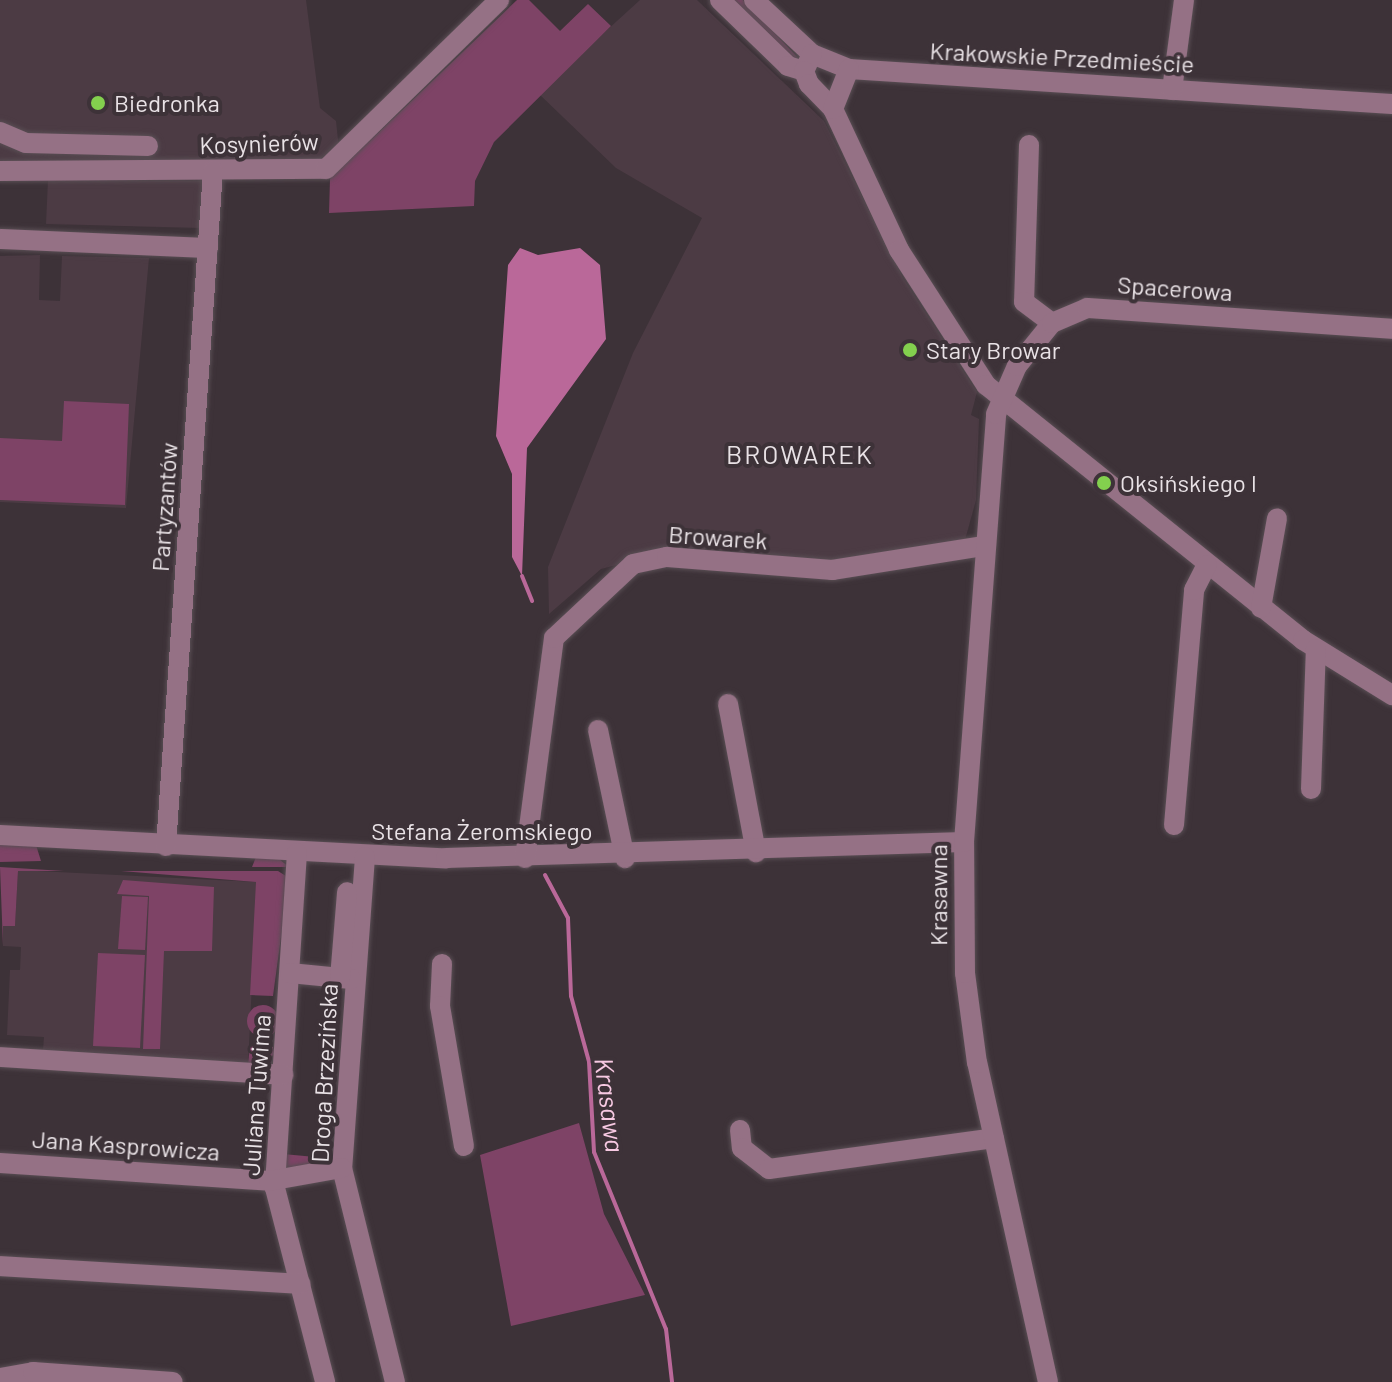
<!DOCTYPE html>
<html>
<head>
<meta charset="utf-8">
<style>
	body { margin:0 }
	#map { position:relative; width:1392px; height:1382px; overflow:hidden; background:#3d3238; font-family:Barlow,sans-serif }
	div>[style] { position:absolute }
	.built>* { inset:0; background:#4c3b44 }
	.green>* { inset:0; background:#7e4366 }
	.round { border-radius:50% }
	.water>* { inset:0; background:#ba6899 }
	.stream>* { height:4px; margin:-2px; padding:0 2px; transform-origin:2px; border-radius:2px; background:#ba6899 }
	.roads { filter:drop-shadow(0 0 2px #594e54) drop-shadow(0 0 2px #594e54) }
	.minor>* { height:20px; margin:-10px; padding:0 10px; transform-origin:10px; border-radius:10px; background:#957185 }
	.dots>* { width:22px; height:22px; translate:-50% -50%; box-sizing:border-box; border:4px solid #3d3238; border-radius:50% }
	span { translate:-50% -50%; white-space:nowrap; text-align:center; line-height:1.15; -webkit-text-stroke:8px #3d3238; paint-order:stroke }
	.street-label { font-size:24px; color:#e9e2e6 }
	.poi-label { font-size:24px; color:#e9e2e6 }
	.left { translate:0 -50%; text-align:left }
	.neighbourhood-label { font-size:26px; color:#e9e2e6; letter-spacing:2px }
	.water-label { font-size:26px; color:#f7c9e2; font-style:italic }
</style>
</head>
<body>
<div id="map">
	<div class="built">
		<div style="clip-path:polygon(0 0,306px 0,320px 108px,336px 121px,339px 149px,317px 161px,0 161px)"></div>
		<div style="clip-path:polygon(640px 0,697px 0,824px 121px,903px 278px,977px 392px,971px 415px,979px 419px,976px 500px,965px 540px,825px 567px,726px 550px,662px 553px,601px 569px,549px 614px,548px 567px,633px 353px,702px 218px,616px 168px,538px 93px)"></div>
		<div style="clip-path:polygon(48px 180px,203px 181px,201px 228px,46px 224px)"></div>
		<div style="clip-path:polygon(40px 255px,39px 300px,60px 301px,62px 256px,149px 258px,126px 508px,0 502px,0 256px)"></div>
		<div style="clip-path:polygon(18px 870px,257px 882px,248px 1065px,43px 1050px,44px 1037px,7px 1035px,10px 970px,20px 970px,21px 947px,3px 946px,3px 925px,15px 925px)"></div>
	</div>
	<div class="green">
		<div style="clip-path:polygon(517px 0,529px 0,560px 31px,588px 4px,611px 26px,494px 142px,475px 181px,474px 206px,329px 213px,330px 179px)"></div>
		<div style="clip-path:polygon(724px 0,743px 0,799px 59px,797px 62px)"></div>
		<div style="clip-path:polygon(64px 401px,129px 404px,125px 505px,0 500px,0 438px,62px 441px)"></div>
		<div style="clip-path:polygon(0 842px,36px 845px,41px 861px,0 862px)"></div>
		<div style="clip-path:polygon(256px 857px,279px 859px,289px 867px,252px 867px)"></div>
		<div style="clip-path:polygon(0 867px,64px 871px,18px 871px,15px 926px,3px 926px,3px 946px)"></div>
		<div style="clip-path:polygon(121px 871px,278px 871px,289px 878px,273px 996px,250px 995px,256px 882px)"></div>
		<div style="clip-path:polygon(123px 880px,214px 887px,212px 951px,164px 951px,160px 1049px,143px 1049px,149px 896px,117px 894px)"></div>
		<div style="clip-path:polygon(122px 896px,148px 897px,145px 950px,118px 949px)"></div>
		<div style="clip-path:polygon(98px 953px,145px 955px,140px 1048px,93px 1046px)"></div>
		<div class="round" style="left:247px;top:1005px;width:32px;height:32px"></div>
		<div style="clip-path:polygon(250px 1045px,273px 1047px,274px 1054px,264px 1065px,248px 1065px)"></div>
		<div style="clip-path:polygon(579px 1123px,604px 1214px,645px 1295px,511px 1326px,480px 1155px)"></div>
		<div style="clip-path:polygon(283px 1154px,337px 1159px,285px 1170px)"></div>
	</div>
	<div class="water">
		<div style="clip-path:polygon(520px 248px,538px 255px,580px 248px,600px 265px,606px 339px,527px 448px,522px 576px,512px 557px,512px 474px,496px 436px,508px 265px)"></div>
	</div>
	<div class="stream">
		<div style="left:522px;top:576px;width:27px;rotate:68deg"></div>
		<div style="left:545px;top:875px;width:49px;rotate:61.9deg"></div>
		<div style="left:568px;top:918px;width:78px;rotate:87.8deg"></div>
		<div style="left:571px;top:996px;width:68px;rotate:74.7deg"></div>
		<div style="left:589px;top:1062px;width:90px;rotate:86.8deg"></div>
		<div style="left:594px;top:1152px;width:191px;rotate:67.9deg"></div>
		<div style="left:666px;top:1329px;width:53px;rotate:83.5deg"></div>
	</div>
	<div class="roads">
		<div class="minor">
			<div style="left:720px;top:0;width:95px;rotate:44.1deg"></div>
			<div style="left:788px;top:66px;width:17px;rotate:17deg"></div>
			<div style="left:754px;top:0;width:79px;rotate:43deg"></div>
			<div style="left:812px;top:54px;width:40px;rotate:22deg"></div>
			<div style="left:849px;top:69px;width:544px;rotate:3.69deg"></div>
			<div style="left:812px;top:54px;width:19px;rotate:115deg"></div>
			<div style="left:804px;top:71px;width:14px;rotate:69deg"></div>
			<div style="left:809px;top:84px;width:35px;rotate:46deg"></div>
			<div style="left:833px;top:109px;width:156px;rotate:64.9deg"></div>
			<div style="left:899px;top:250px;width:161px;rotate:57.2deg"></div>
			<div style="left:986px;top:385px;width:407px;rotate:38.8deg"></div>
			<div style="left:1303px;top:640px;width:105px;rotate:31.7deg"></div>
			<div style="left:1172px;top:90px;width:91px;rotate:-82.4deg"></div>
			<div style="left:833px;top:109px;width:43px;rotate:-68.2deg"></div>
			<div style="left:0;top:132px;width:28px;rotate:23deg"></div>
			<div style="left:26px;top:143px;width:122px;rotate:1.4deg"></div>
			<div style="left:1029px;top:145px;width:157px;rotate:91.8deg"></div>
			<div style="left:1024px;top:302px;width:35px;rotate:37deg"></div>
			<div style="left:0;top:171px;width:326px;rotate:-0.4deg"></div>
			<div style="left:326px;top:169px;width:242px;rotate:-44.3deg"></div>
			<div style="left:0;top:239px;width:208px;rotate:2.5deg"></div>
			<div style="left:1261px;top:608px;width:91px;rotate:-79.9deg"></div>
			<div style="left:728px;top:704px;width:151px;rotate:79.3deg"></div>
			<div style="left:598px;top:730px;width:131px;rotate:78.1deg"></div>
			<div style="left:1311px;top:789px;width:140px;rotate:-88deg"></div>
			<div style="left:1174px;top:825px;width:236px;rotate:-85.1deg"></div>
			<div style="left:1194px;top:590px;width:28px;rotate:-63deg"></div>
			<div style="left:0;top:835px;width:447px;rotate:3deg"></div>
			<div style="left:446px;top:858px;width:518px;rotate:-1.77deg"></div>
			<div style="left:166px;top:846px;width:677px;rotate:-86.02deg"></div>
			<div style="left:297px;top:853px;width:336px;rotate:93.8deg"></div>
			<div style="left:275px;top:1188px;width:200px;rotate:75.5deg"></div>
			<div style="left:365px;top:857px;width:312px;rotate:94.2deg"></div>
			<div style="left:342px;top:1168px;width:220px;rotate:76.1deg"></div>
			<div style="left:525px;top:858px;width:222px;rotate:-82.5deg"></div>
			<div style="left:554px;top:638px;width:108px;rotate:-43.1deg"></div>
			<div style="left:633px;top:564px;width:35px;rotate:-12deg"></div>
			<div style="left:667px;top:557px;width:166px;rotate:4.5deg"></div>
			<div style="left:832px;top:570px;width:154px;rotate:-9deg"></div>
			<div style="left:442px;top:964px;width:42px;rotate:92.7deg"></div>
			<div style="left:440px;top:1006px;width:142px;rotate:80.3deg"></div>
			<div style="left:290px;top:973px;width:61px;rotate:5.6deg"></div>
			<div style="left:340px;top:978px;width:86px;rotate:-85.3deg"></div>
			<div style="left:0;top:1057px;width:284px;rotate:3.6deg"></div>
			<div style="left:740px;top:1130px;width:18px;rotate:84deg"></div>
			<div style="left:742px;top:1148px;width:34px;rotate:38deg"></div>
			<div style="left:769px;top:1169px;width:227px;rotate:-7.8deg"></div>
			<div style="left:0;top:1163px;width:270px;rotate:3.8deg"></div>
			<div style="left:269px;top:1181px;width:74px;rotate:-10.1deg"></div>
			<div style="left:0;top:1266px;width:301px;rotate:3.4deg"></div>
			<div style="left:0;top:1378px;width:34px;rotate:-10deg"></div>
			<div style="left:33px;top:1372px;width:140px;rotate:4.1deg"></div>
			<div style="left:1048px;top:1382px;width:327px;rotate:-102.5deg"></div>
			<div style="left:977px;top:1063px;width:91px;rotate:-97.6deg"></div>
			<div style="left:965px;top:973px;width:131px;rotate:-90.4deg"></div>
			<div style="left:964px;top:842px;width:429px;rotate:-85.7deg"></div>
			<div style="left:996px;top:414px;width:52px;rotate:-66.4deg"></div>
			<div style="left:1017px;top:366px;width:55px;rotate:-50.9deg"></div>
			<div style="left:1052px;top:323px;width:38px;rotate:-23deg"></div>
			<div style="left:1087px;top:308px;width:306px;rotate:3.9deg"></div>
		</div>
	</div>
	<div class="dots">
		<div style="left:98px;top:103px;background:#83d04e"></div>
		<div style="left:910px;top:350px;background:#83d04e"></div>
		<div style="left:1104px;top:483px;background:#83d04e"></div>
	</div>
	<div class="street-label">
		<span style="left:1062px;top:57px;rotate:3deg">Krakowskie Przedmieście</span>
		<span style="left:259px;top:143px;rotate:-2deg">Kosynierów</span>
		<span style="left:1175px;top:288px;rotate:4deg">Spacerowa</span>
		<span style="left:164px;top:507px;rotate:-86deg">Partyzantów</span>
		<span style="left:718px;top:537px;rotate:4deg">Browarek</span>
		<span style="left:482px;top:831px">Stefana Żeromskiego</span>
		<span style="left:938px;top:895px;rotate:-90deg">Krasawna</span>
		<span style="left:324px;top:1073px;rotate:-87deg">Droga Brzezińska</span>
		<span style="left:256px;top:1095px;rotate:-86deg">Juliana Tuwima</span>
		<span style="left:126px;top:1145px;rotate:4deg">Jana Kasprowicza</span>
	</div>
	<div class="poi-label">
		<span class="left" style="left:114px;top:103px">Biedronka</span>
		<span class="left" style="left:926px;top:350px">Stary Browar</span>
		<span class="left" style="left:1120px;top:483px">Oksińskiego I</span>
	</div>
	<div class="neighbourhood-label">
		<span style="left:800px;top:454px">BROWAREK</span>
	</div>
	<div class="water-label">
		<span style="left:610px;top:1105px;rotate:83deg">Krasawa</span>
	</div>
</div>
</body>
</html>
